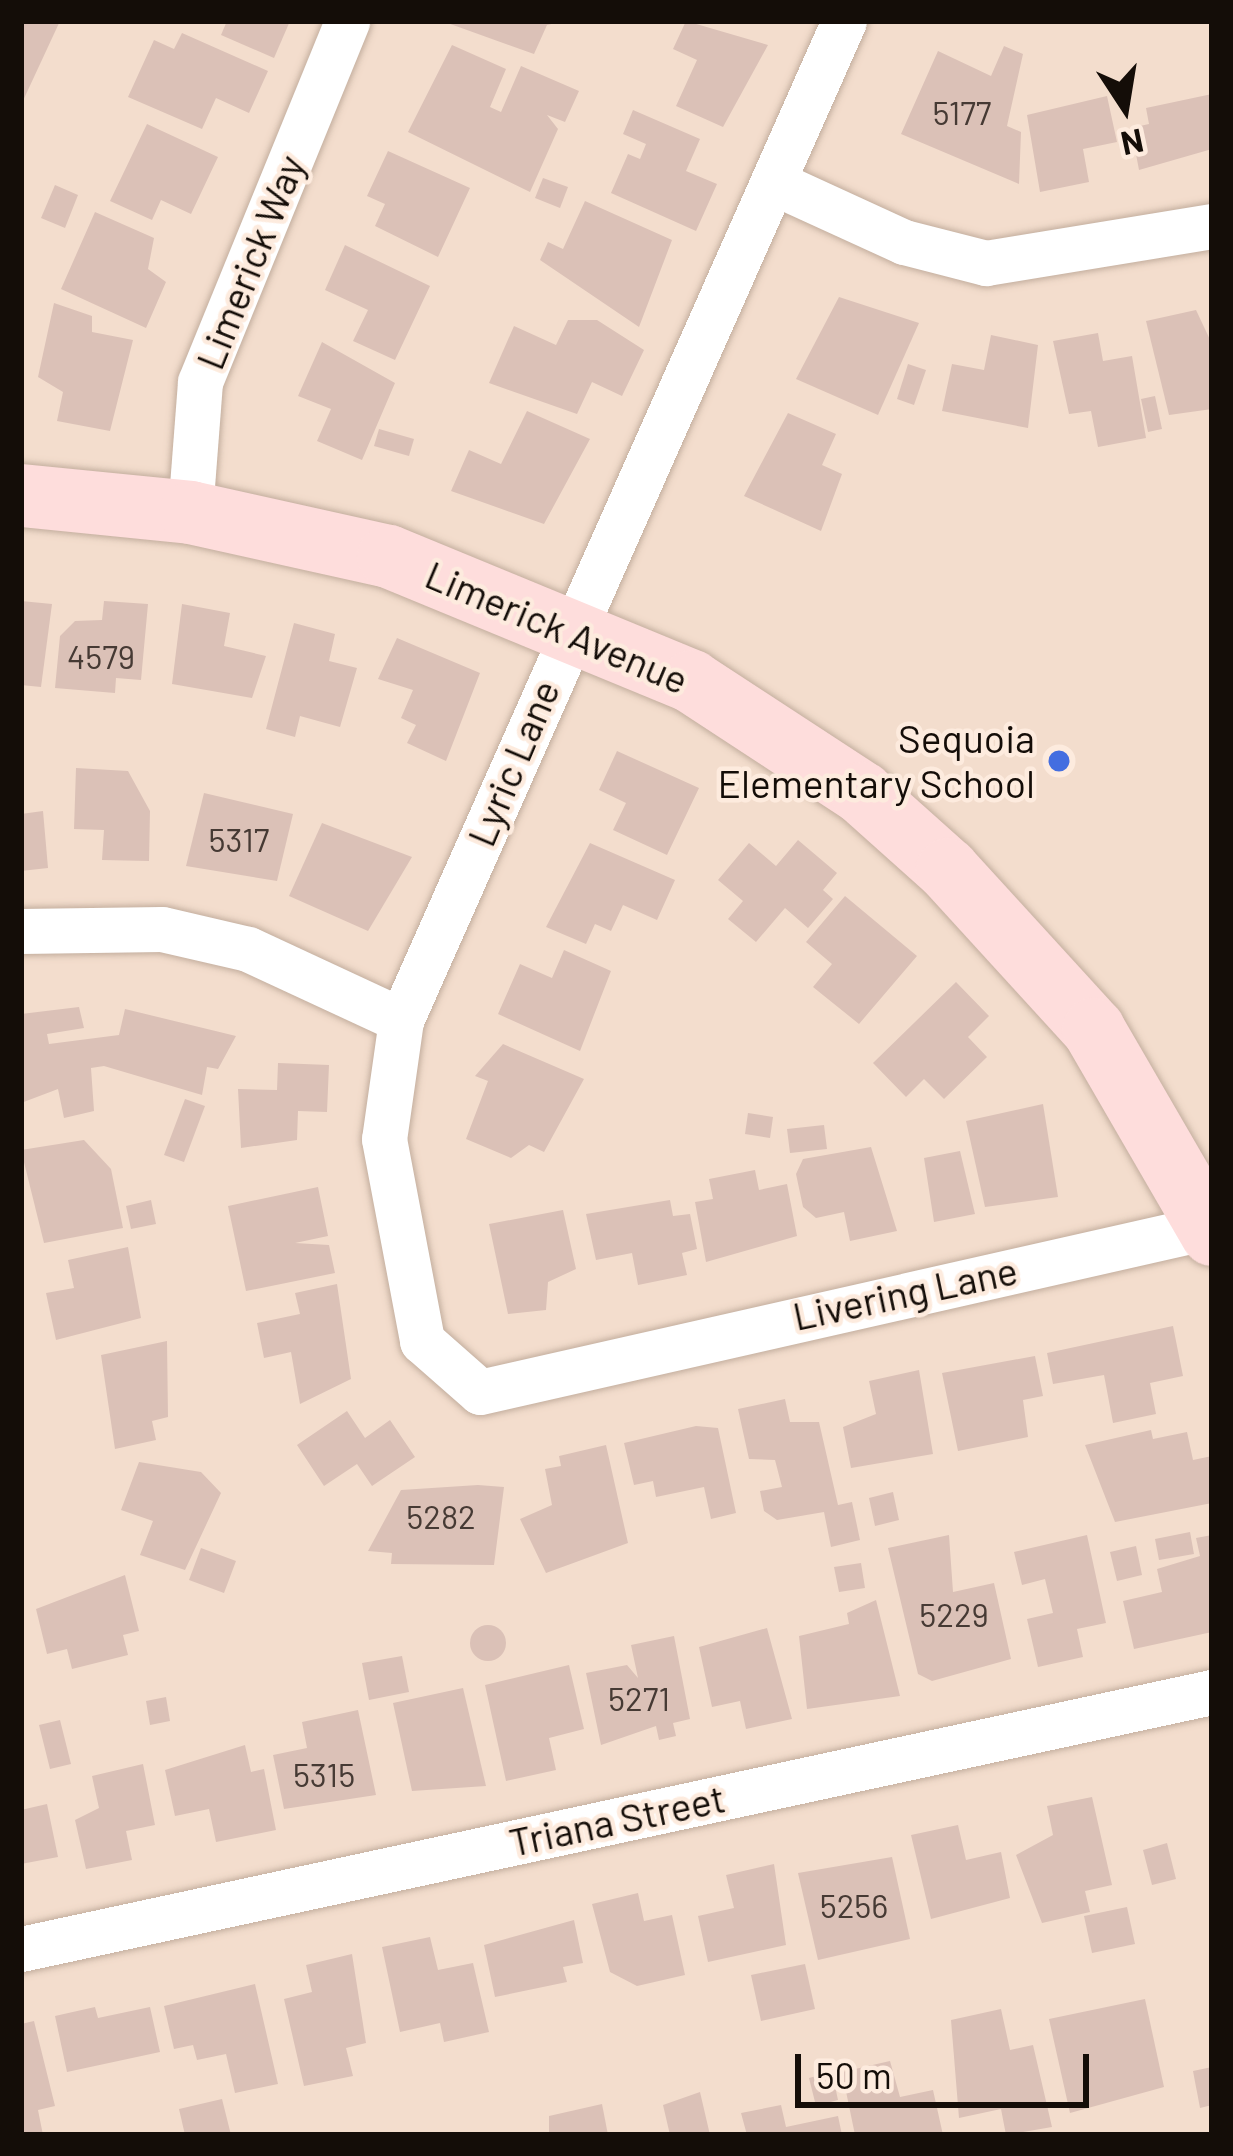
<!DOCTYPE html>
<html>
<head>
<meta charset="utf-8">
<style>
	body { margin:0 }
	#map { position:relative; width:1233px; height:2156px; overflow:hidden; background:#f3ddcd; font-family:Barlow,sans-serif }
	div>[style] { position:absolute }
	.building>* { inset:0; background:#dbc1b7 }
	.round { border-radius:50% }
	.roads { filter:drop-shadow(0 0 3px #c3ae9e) drop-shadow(0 0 3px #c3ae9e) }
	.street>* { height:45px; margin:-22.5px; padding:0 22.5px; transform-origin:22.5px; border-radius:22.5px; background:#fff }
	.secondary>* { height:63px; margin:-31.5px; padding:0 31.5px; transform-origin:31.5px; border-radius:31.5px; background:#fedddc }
	.dots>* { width:33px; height:33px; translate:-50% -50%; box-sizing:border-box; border:6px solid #fdebde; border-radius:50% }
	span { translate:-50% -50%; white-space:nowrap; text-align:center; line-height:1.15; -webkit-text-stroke:9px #fdebde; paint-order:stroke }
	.number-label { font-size:33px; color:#463a34 }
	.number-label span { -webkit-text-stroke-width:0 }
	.street-label { font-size:39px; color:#140d08 }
	.poi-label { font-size:39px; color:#140d08 }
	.right { translate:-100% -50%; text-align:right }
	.frame { position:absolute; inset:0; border:24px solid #140d08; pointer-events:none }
	.north { position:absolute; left:1065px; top:48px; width:120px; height:120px; -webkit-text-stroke:9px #fdebde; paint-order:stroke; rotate:168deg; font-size:33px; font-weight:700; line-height:48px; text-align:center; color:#140d08 }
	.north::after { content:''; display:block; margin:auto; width:42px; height:54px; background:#140d08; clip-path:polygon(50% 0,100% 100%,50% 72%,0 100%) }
	.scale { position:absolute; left:795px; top:2054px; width:294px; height:54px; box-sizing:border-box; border:6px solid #140d08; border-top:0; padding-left:15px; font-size:36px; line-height:42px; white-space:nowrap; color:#140d08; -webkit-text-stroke:9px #fdebde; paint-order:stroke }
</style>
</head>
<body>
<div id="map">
	<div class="building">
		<div style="clip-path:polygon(21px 21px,60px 21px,21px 105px)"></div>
		<div style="clip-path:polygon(227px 21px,290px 21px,274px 58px,221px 35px)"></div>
		<div style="clip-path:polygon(442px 21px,565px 21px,547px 25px,534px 54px)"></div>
		<div style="clip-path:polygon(686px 21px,768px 45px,723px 127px,676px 106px,697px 60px,673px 49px)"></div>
		<div style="clip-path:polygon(182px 33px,268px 71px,249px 113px,216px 98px,202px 129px,128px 97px,154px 40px,174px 49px)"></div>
		<div style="clip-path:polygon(452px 45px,506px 69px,490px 107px,501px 112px,521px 66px,579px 91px,565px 122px,547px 115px,558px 129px,530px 192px,408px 132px)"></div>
		<div style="clip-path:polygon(1004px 46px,1023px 54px,1007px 126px,1021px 132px,1019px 184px,901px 134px,938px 51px,991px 76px)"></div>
		<div style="clip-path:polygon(1212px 94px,1212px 149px,1139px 170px,1131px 128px,1149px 124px,1146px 108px)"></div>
		<div style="clip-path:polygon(1107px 96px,1117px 142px,1083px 149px,1089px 182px,1040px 192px,1027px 115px)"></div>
		<div style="clip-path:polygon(633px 110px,700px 139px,686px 171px,717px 184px,696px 231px,611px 193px,628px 154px,640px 159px,646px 144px,623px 134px)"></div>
		<div style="clip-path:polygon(147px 124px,218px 157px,191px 214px,161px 200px,152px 220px,110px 201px)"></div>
		<div style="clip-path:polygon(388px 151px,470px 188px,438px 257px,375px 226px,385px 204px,367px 196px)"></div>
		<div style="clip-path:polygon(543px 178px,568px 187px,560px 208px,535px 198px)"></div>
		<div style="clip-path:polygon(55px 185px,78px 195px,65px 228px,41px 218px)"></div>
		<div style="clip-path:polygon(585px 201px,672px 240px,639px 327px,540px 260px,548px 242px,563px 249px)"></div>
		<div style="clip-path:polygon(95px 212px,154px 238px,148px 269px,166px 282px,146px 328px,61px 289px)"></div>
		<div style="clip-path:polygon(345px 245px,430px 286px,395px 360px,353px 341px,368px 310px,325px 290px)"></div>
		<div style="clip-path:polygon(839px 297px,919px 323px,878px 415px,796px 379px)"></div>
		<div style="clip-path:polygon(54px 303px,92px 316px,92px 332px,133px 340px,110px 431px,57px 421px,63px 392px,38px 377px)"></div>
		<div style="clip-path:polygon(1196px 310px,1212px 344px,1212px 409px,1169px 415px,1146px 321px)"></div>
		<div style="clip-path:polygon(568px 320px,597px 320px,644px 350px,622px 396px,592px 382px,577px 414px,489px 383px,514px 326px,556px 345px)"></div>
		<div style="clip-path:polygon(1098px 333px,1103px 361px,1132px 356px,1146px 438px,1098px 447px,1091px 411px,1069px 414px,1053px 341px)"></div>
		<div style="clip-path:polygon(991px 335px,1038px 345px,1028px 428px,942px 411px,952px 364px,984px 370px)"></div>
		<div style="clip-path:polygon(322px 342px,395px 383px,362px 460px,317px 441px,331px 409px,298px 396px)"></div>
		<div style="clip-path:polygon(908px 364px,926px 370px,914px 405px,897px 399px)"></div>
		<div style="clip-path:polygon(1155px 396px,1162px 429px,1148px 432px,1141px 399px)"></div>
		<div style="clip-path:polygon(527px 411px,590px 439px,544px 524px,451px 491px,469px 450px,501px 464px)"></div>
		<div style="clip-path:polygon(788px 413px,836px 434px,822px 465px,842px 474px,821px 531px,744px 496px)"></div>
		<div style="clip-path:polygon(379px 429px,414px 439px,409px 456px,374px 446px)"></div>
		<div style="clip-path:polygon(21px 601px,52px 604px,41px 687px,21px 685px)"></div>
		<div style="clip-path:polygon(104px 601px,148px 604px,141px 680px,116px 678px,115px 693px,55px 688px,60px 636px,75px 621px,102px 620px)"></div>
		<div style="clip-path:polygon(182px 604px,230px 613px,224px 646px,266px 656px,252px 698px,172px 684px)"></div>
		<div style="clip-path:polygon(294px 623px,335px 634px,329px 661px,357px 668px,340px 727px,300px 716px,295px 737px,266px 729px)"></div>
		<div style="clip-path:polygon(397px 638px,480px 673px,446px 761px,407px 743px,416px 725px,401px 718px,413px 690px,378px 679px)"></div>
		<div style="clip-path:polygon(617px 751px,699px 788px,667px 855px,613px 830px,626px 803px,599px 790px)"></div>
		<div style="clip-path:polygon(76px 768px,128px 771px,150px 811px,149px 861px,102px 860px,104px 830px,74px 829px)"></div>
		<div style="clip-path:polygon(204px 793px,293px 814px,277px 881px,186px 866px)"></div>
		<div style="clip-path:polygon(43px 811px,48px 868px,21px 871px,21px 814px)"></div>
		<div style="clip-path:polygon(322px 823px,412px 857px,368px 931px,289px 896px)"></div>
		<div style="clip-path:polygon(798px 840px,837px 873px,823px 890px,833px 899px,808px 928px,785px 908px,756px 942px,728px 919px,743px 901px,718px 880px,749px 843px,776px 866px)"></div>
		<div style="clip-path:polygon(590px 843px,675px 880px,657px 920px,623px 905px,611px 931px,595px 924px,586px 944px,546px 927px)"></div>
		<div style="clip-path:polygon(845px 896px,917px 956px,859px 1024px,813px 987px,832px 964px,806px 942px)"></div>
		<div style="clip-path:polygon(564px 950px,611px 971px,580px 1051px,498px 1014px,520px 964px,552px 978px)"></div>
		<div style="clip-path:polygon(956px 982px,989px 1016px,968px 1037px,987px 1057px,944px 1099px,924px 1079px,906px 1097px,873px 1063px)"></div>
		<div style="clip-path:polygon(79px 1007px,84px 1028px,47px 1034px,49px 1044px,119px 1035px,125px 1009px,236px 1036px,218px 1069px,207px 1067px,202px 1095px,104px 1066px,91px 1068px,94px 1111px,64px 1118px,58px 1089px,21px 1103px,21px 1014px)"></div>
		<div style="clip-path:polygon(503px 1044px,584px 1079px,544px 1152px,529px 1145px,511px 1158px,466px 1139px,488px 1081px,475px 1076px)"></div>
		<div style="clip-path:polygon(278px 1063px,329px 1065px,327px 1112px,298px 1111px,297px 1140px,241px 1148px,238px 1089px,277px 1090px)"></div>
		<div style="clip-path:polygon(185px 1099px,205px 1106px,184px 1162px,164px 1155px)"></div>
		<div style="clip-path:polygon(1043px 1104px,1058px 1197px,985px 1207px,966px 1121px)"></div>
		<div style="clip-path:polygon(748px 1113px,773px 1117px,770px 1138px,745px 1134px)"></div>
		<div style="clip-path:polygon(824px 1125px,827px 1149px,790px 1153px,787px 1129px)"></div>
		<div style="clip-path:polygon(84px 1140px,111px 1169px,123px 1228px,44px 1243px,21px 1150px)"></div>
		<div style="clip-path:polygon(871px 1147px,897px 1231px,850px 1241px,844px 1212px,816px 1218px,803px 1207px,796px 1174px,803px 1159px)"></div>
		<div style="clip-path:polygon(960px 1151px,975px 1214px,934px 1222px,924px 1158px)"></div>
		<div style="clip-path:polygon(755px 1170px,759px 1190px,787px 1184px,797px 1236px,706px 1262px,695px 1202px,713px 1199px,709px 1179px)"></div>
		<div style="clip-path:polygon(318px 1187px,328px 1236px,295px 1243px,329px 1245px,335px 1273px,246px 1291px,228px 1206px)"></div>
		<div style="clip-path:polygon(151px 1200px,156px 1224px,131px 1229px,126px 1206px)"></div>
		<div style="clip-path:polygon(670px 1200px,673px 1216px,690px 1214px,697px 1249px,682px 1253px,687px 1275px,638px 1285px,632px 1253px,596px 1260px,586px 1214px)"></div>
		<div style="clip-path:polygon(563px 1210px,576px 1269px,548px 1282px,546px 1310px,508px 1314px,489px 1224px)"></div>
		<div style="clip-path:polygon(128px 1247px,141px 1318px,56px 1340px,46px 1293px,74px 1288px,68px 1260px)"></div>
		<div style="clip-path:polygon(337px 1284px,351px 1379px,300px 1404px,291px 1352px,264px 1358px,257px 1323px,300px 1314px,295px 1293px)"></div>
		<div style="clip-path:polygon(1173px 1326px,1183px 1376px,1150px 1383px,1156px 1414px,1113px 1423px,1104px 1375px,1053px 1384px,1047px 1353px)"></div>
		<div style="clip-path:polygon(167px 1341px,168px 1417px,152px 1421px,156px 1440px,115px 1449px,101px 1355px)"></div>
		<div style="clip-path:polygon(1035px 1356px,1043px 1396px,1023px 1400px,1028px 1437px,958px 1451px,942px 1373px)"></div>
		<div style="clip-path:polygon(919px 1370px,933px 1454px,851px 1468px,843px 1427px,876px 1414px,869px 1381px)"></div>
		<div style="clip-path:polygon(785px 1399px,790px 1422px,819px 1422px,838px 1505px,852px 1502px,860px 1540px,831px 1547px,824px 1512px,777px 1520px,764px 1511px,760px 1491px,782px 1487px,775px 1460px,749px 1459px,738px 1409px)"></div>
		<div style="clip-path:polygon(347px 1411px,365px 1438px,390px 1420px,415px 1457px,372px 1486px,357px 1464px,324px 1486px,297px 1445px)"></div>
		<div style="clip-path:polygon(696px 1426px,718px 1428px,736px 1513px,711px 1519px,704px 1487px,656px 1497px,653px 1481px,634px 1485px,624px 1443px)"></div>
		<div style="clip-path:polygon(1151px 1430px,1153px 1439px,1187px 1432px,1193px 1460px,1212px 1456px,1212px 1503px,1115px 1522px,1085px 1445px)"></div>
		<div style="clip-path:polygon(606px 1445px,628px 1543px,546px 1573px,520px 1519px,552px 1505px,545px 1469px,561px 1466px,559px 1456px)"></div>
		<div style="clip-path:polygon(139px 1462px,201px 1472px,221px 1493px,185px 1570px,140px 1555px,153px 1521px,121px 1510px)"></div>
		<div style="clip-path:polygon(478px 1485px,504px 1487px,494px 1565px,391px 1564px,392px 1553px,368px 1551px,401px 1490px)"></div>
		<div style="clip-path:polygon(893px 1492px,899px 1520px,875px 1526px,869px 1498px)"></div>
		<div style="clip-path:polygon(1190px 1532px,1194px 1554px,1159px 1560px,1155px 1539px)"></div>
		<div style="clip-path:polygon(949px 1535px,953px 1592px,994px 1583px,1011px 1659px,932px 1681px,918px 1674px,888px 1548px)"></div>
		<div style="clip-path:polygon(1087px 1535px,1106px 1623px,1077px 1629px,1083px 1657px,1038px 1667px,1027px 1619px,1053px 1613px,1045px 1579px,1022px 1585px,1014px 1552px)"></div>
		<div style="clip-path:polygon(1212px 1535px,1212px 1632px,1134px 1649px,1123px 1601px,1162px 1592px,1157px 1569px,1200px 1556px,1196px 1538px)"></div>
		<div style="clip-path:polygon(1136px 1546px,1142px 1575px,1117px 1581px,1110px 1552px)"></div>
		<div style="clip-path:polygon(201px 1548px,236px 1561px,224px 1593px,189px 1580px)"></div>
		<div style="clip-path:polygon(861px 1563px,865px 1588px,839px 1592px,834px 1567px)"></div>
		<div style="clip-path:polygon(125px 1575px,139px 1631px,123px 1635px,128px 1655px,72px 1669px,67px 1649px,47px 1654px,36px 1609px)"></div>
		<div style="clip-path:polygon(876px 1600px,900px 1696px,807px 1709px,799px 1636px,849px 1624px,847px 1613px)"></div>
		<div class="round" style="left:470px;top:1625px;width:36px;height:36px"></div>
		<div style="clip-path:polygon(767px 1628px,792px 1719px,746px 1729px,740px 1701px,712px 1707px,699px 1647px)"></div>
		<div style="clip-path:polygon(674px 1636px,690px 1719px,673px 1723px,676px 1736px,659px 1740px,656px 1726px,601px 1745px,586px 1673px,627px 1665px,638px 1678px,631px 1645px)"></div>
		<div style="clip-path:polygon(402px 1656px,409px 1692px,369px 1700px,362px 1663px)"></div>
		<div style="clip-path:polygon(569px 1665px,584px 1729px,549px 1738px,556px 1770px,506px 1781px,485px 1685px)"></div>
		<div style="clip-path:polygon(463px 1688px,486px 1786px,412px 1791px,393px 1703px)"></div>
		<div style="clip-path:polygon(166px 1697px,170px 1721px,150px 1725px,146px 1701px)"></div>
		<div style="clip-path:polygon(358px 1710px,376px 1795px,284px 1809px,273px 1755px,307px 1748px,302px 1722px)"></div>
		<div style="clip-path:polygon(60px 1720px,71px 1764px,50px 1769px,39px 1725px)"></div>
		<div style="clip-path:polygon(245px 1745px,251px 1772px,264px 1769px,276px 1830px,216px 1842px,209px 1809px,175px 1816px,165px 1770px)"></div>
		<div style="clip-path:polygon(143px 1764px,155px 1825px,126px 1831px,132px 1860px,86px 1869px,75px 1820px,99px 1808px,92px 1776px)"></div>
		<div style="clip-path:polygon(1092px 1797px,1112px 1885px,1085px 1891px,1090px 1912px,1042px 1923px,1016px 1855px,1053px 1835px,1047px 1806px)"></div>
		<div style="clip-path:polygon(47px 1804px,58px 1857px,21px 1864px,21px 1810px)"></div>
		<div style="clip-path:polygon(958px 1825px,966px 1860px,1001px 1852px,1010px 1898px,931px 1919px,911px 1835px)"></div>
		<div style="clip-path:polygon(1167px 1843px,1176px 1879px,1152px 1885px,1143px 1850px)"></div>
		<div style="clip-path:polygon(892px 1857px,910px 1939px,818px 1960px,798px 1873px)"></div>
		<div style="clip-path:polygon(774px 1864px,786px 1945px,708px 1962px,698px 1916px,734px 1908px,726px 1875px)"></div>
		<div style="clip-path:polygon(638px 1893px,644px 1921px,672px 1915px,685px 1975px,637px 1986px,610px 1972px,592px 1904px)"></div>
		<div style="clip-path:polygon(1127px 1907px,1135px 1944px,1092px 1953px,1084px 1916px)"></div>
		<div style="clip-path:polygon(574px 1920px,583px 1963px,563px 1967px,567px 1982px,495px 1997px,484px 1945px)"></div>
		<div style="clip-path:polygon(430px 1937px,438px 1970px,473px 1963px,489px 2032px,444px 2042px,440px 2023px,400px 2032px,382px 1947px)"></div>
		<div style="clip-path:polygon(352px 1954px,366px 2043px,346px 2048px,353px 2076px,304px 2086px,284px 1999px,312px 1992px,306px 1965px)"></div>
		<div style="clip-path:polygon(805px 1964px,815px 2009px,761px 2021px,751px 1975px)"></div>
		<div style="clip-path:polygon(255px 1984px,278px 2084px,235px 2093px,226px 2054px,197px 2060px,193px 2045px,174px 2049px,164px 2006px)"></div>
		<div style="clip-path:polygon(1145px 1999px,1164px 2087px,1070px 2113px,1049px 2019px)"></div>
		<div style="clip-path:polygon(95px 2007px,98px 2018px,150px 2007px,160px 2052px,67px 2072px,55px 2016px)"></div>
		<div style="clip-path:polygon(1001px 2009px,1010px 2050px,1033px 2045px,1052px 2127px,1006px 2135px,1001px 2109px,959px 2118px,951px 2020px)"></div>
		<div style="clip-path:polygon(34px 2021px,55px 2106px,38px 2110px,43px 2135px,21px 2135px,21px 2024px)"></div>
		<div style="clip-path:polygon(890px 2061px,900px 2097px,933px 2090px,943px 2135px,855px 2135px,842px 2072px)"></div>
		<div style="clip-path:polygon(1212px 2067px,1212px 2105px,1200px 2108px,1193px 2071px)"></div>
		<div style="clip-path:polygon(832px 2072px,838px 2100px,816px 2106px,809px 2078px)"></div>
		<div style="clip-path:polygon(700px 2092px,710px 2135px,670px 2135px,663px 2105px)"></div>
		<div style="clip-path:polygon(222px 2099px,231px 2135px,185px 2135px,179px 2109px)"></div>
		<div style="clip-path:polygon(602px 2104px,608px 2135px,549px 2135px,549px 2116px)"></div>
		<div style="clip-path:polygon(781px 2105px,786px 2127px,838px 2116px,842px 2135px,747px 2135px,741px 2113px)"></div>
	</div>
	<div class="roads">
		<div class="street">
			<div style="left:844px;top:21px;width:1093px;rotate:113.91deg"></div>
			<div style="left:401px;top:1020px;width:120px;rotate:98.1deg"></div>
			<div style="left:384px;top:1139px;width:206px;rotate:79.3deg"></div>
			<div style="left:422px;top:1341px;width:77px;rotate:41.3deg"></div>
			<div style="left:480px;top:1392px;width:746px;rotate:-12.77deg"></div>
			<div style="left:775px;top:183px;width:142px;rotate:24.6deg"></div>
			<div style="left:904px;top:242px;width:85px;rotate:14.4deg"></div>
			<div style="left:986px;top:263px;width:229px;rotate:-9.3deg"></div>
			<div style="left:190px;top:512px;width:130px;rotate:-85.6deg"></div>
			<div style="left:200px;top:382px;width:390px;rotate:-67.8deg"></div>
			<div style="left:21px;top:931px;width:141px;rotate:-0.8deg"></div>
			<div style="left:162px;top:929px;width:88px;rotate:13.1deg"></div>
			<div style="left:248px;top:949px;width:169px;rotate:24.9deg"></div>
			<div style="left:21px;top:1949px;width:1218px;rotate:-12.18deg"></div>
		</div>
		<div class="secondary">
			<div style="left:21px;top:495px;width:170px;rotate:5.7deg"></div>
			<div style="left:190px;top:512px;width:203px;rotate:12.5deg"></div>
			<div style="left:388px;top:556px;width:328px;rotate:22.4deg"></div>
			<div style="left:691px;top:681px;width:204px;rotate:33.2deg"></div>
			<div style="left:862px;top:793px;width:114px;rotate:41.8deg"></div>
			<div style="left:947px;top:869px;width:217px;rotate:47.6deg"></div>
			<div style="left:1093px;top:1029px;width:237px;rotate:59.9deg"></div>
		</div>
	</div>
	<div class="dots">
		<div style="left:1059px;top:761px;background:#446ee0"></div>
	</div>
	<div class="number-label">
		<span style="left:962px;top:113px">5177</span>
		<span style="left:101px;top:657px">4579</span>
		<span style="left:239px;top:840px">5317</span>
		<span style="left:441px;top:1517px">5282</span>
		<span style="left:954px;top:1615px">5229</span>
		<span style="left:639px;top:1699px">5271</span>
		<span style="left:324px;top:1775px">5315</span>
		<span style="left:854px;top:1906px">5256</span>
	</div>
	<div class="street-label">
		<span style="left:250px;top:262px;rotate:-68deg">Limerick Way</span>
		<span style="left:557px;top:627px;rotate:23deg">Limerick Avenue</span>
		<span style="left:513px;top:763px;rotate:-67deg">Lyric Lane</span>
		<span style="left:905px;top:1293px;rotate:-12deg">Livering Lane</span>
		<span style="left:617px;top:1820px;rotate:-12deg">Triana Street</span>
	</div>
	<div class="poi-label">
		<span class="right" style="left:1035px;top:761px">Sequoia<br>Elementary School</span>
	</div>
	<div class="frame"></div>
	<div class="north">N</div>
	<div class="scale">50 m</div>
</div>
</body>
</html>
